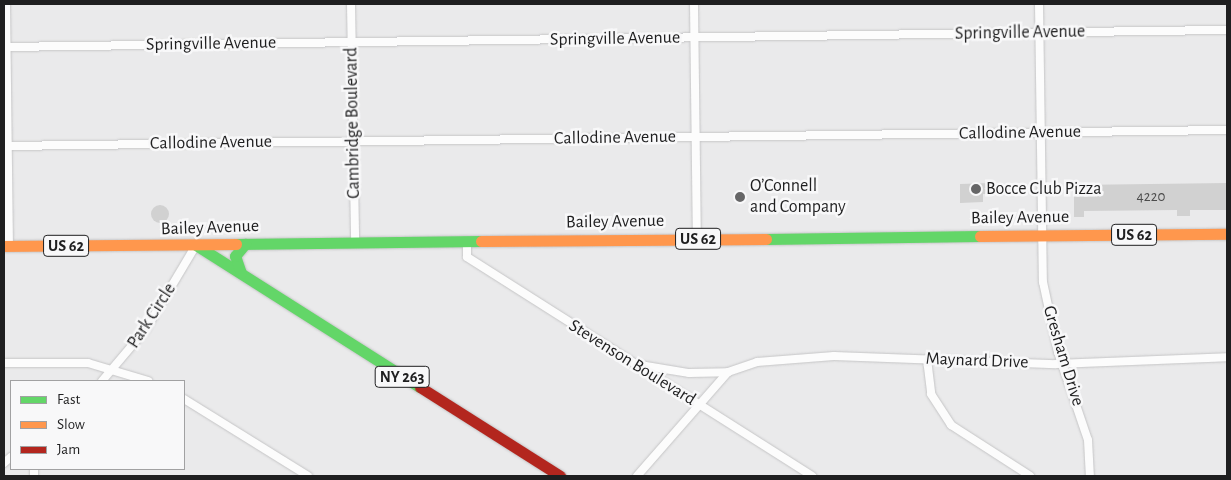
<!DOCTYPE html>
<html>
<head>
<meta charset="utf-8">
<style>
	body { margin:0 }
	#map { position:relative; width:1231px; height:480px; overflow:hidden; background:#eaeaeb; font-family:"Alegreya Sans",sans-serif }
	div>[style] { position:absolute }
	.building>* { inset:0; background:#d1d1d1 }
	.round { border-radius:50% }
	.roads { filter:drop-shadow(0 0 1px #c5c5c6) drop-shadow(0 0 1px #c5c5c6) }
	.street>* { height:8px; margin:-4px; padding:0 4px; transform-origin:4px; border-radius:4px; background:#fcfcfc }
	.fast>* { height:11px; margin:-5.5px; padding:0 5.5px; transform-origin:5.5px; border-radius:5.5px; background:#63d668 }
	.slow>* { height:11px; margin:-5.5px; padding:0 5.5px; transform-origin:5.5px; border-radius:5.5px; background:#ff974d }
	.jam>* { height:11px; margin:-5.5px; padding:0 5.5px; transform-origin:5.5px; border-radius:5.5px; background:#b3261e }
	.dots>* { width:14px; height:14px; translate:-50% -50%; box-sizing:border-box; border:2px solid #f8f8f9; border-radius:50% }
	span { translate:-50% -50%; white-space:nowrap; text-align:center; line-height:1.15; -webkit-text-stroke:5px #f8f8f9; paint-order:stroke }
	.number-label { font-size:15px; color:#4c4c4c }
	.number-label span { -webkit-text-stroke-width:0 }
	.shield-label span { padding:1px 4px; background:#f8f8f9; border:1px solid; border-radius:4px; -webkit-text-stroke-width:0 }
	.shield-label { font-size:16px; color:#1f1f20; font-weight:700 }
	.street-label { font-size:18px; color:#1f1f20 }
	.poi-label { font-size:18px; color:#1f1f20 }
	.left { translate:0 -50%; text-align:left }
	.frame { position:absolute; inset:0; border:5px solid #1f1f20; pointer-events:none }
	.legend { position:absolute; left:10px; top:380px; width:175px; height:90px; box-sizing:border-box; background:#f8f8f9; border:1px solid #a1a1a2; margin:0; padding:6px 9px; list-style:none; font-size:15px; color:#1f1f20 }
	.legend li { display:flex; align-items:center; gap:10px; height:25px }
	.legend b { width:25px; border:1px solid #a1a1a2 }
</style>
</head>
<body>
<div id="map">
	<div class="building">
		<div style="clip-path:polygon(991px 183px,991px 194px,983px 194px,983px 202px,960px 203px,960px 184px)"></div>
		<div style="clip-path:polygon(1227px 183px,1227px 210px,1190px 210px,1190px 216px,1177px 216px,1177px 210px,1084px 211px,1084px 217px,1074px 217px,1074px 185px)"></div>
		<div class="round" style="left:151px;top:205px;width:18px;height:18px"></div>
	</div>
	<div class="roads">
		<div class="street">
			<div style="left:6px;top:4px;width:242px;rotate:89.3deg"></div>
			<div style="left:351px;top:4px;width:238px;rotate:89deg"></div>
			<div style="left:694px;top:4px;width:235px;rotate:89.3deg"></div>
			<div style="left:1039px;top:4px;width:278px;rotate:89.2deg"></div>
			<div style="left:1043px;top:282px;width:72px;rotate:77.9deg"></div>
			<div style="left:1058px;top:352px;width:93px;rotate:71.2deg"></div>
			<div style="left:1088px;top:440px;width:36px;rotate:87deg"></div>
			<div style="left:4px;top:47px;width:1223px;rotate:-0.8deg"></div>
			<div style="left:4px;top:146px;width:1223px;rotate:-0.75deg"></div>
			<div style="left:467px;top:241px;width:16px;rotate:90deg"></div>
			<div style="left:467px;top:257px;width:409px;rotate:32.4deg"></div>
			<div style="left:927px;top:359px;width:35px;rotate:83deg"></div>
			<div style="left:931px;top:394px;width:37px;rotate:57deg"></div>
			<div style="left:951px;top:425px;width:94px;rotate:32.8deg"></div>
			<div style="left:4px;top:363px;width:84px"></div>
			<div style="left:88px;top:363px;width:63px;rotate:16.7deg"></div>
			<div style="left:640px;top:365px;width:50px;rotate:9.3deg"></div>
			<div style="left:689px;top:373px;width:39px;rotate:-1deg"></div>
			<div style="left:102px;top:381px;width:68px;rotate:-49.8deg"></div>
			<div style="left:146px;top:329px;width:98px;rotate:-59.2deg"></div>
			<div style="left:184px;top:399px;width:146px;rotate:31.8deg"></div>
			<div style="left:4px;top:463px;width:9px;rotate:-41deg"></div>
			<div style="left:34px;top:476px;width:7px;rotate:-90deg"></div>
			<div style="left:637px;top:476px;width:138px;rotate:-48.8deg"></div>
			<div style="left:728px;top:372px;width:31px;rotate:-19deg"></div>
			<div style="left:757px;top:362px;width:77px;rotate:-4.5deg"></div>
			<div style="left:834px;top:356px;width:222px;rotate:2.1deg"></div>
			<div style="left:1056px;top:364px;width:171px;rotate:-2.3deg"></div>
		</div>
		<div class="fast">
			<div style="left:766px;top:239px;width:214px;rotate:-0.8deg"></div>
			<div style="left:236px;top:244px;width:245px;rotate:-0.7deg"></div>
			<div style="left:196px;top:245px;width:265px;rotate:32.4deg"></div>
			<div style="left:241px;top:273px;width:18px;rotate:-109deg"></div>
			<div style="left:235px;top:256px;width:16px;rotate:-50deg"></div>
		</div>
		<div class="slow">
			<div style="left:980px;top:236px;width:247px;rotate:-0.5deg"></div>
			<div style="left:481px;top:241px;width:285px;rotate:-0.4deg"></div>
			<div style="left:4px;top:246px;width:232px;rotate:-0.5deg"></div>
		</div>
		<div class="jam">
			<div style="left:420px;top:387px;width:166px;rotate:32.4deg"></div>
		</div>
	</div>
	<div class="dots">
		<div style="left:976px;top:189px;background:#666667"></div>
		<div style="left:740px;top:197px;background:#666667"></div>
	</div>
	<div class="number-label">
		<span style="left:1151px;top:197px">4220</span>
	</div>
	<div class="shield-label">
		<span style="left:1134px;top:235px">US 62</span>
		<span style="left:698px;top:239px">US 62</span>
		<span style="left:66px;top:246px">US 62</span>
		<span style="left:402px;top:377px">NY 263</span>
	</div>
	<div class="street-label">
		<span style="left:1020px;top:33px;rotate:-1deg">Springville Avenue</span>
		<span style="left:615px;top:39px;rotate:-1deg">Springville Avenue</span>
		<span style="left:211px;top:44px;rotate:-1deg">Springville Avenue</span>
		<span style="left:353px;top:123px;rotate:-91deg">Cambridge Boulevard</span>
		<span style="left:1020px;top:133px;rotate:-1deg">Callodine Avenue</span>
		<span style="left:615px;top:138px;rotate:-1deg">Callodine Avenue</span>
		<span style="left:211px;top:143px;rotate:-1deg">Callodine Avenue</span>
		<span style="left:1020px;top:218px;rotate:-1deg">Bailey Avenue</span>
		<span style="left:615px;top:222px;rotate:-1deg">Bailey Avenue</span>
		<span style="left:210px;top:228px;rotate:-2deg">Bailey Avenue</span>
		<span style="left:152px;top:316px;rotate:-57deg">Park Circle</span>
		<span style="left:1063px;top:356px;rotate:73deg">Gresham Drive</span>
		<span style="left:977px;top:361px;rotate:2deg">Maynard Drive</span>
		<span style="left:632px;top:363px;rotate:32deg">Stevenson Boulevard</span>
	</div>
	<div class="poi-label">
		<span class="left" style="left:750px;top:197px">O’Connell<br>and Company</span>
		<span class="left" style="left:986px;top:189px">Bocce Club Pizza</span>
	</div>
	<div class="frame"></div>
	<ul class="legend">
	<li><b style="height:6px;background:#63d668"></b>Fast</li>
	<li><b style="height:6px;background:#ff974d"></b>Slow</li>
	<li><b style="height:6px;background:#b3261e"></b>Jam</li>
	</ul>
</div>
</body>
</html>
